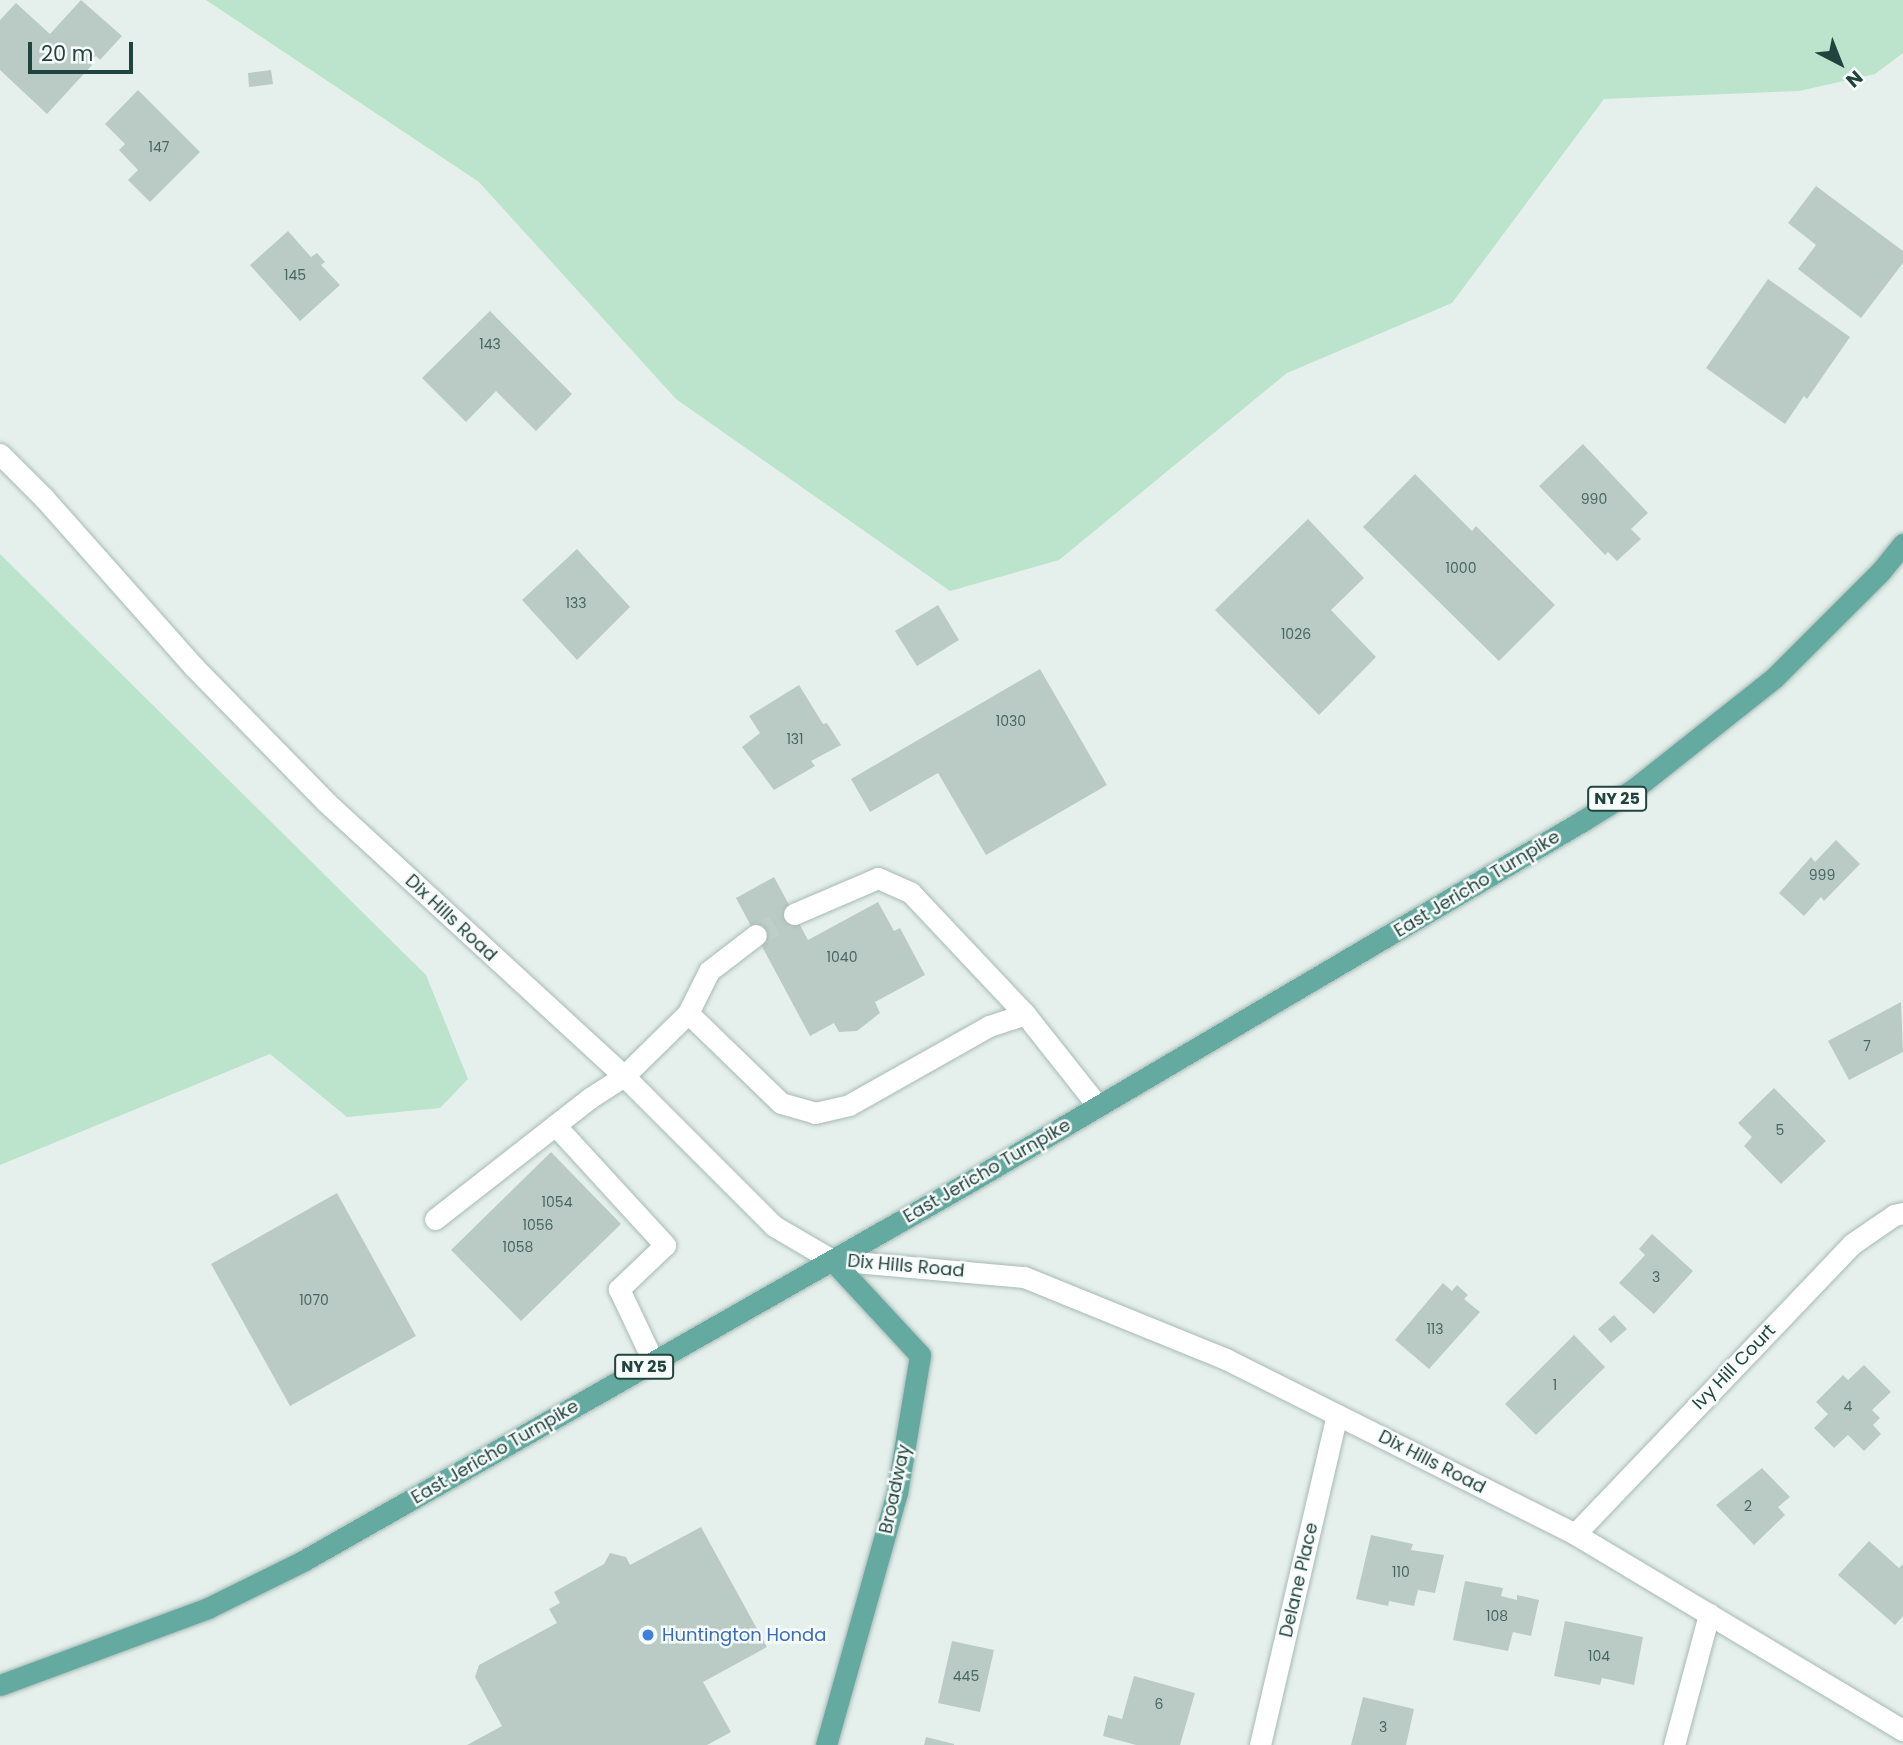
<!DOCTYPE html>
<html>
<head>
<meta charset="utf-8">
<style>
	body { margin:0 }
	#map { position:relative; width:1903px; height:1745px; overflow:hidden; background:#e5f0ec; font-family:Poppins,sans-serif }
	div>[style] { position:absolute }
	.green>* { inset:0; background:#bce3cb }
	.building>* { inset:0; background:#bacbc6 }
	.minor-tunnel>* { height:21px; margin-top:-10.5px; transform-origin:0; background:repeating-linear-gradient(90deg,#becec9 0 21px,transparent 0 31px) }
	.roads { filter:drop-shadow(0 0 2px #a7b9b5) drop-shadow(0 0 2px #a7b9b5) }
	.minor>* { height:21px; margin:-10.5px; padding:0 10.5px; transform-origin:10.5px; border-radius:10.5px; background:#fff }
	.major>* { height:21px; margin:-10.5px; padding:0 10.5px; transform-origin:10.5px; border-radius:10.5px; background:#65aaa1 }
	.dots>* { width:19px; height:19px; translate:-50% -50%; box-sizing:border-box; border:4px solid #f7fbf9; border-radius:50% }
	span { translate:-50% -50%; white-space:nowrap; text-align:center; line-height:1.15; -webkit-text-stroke:5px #f7fbf9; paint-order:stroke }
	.number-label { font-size:14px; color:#486661 }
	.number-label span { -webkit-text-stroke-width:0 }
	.shield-label span { padding:2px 5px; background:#f7fbf9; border:2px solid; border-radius:5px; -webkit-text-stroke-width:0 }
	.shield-label { font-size:16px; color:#22443f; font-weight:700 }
	.street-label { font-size:18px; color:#22443f }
	.shop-label { font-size:18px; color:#366cbe }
	.left { translate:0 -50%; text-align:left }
	.north { position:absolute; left:1805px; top:28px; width:70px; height:70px; -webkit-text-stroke:5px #f7fbf9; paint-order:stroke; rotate:138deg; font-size:19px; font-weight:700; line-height:28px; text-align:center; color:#22443f }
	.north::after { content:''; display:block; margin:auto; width:24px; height:32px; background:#22443f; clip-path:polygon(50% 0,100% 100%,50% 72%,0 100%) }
	.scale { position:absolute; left:28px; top:42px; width:105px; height:32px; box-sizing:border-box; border:4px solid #22443f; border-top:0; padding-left:9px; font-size:21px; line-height:24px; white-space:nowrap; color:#22443f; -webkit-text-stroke:5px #f7fbf9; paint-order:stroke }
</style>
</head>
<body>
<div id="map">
	<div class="green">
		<div style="clip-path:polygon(206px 0,1903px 0,1903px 53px,1875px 74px,1799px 91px,1604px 99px,1452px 303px,1287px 373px,1059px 560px,950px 591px,676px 399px,479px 182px)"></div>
		<div style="clip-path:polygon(0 554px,426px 975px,468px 1079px,440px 1108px,347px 1117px,270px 1054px,0 1165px)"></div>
	</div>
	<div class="building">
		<div style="clip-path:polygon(81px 0,122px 36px,100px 60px,96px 56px,89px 63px,92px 65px,47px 114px,0 70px,0 20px,16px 3px,50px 34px)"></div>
		<div style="clip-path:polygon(271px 70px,273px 84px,249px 87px,248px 73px)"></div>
		<div style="clip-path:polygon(138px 90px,200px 152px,150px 202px,128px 180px,138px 170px,119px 150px,125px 144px,105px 124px)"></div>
		<div style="clip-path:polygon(1816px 186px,1903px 251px,1903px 263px,1861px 318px,1798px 269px,1816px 245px,1788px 223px)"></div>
		<div style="clip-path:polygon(288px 231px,311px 257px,317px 253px,325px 262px,321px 265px,340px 285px,300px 321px,250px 265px)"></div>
		<div style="clip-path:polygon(1768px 279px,1850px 337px,1807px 399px,1804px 396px,1785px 424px,1706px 368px)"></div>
		<div style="clip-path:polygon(490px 311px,572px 394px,536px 431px,496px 391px,466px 422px,422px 378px)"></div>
		<div style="clip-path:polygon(1583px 444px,1648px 513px,1631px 529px,1641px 539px,1617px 561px,1608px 552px,1605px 555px,1539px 486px)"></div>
		<div style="clip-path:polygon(1415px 474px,1472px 531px,1476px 526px,1555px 605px,1499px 661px,1363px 527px)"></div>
		<div style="clip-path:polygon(1308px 519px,1364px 578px,1331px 610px,1376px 657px,1319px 715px,1215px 610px)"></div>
		<div style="clip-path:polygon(577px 549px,630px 607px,577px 660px,522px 600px)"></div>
		<div style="clip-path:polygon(938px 605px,959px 640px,917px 666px,895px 631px)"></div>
		<div style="clip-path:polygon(1040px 669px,1107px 785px,986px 855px,938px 773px,870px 812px,851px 779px)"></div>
		<div style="clip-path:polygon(799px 685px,823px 724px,827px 723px,841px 745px,811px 761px,815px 766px,774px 790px,742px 747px,760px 733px,749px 716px)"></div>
		<div style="clip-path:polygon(1836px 840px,1860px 864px,1824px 901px,1821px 897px,1804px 916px,1779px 893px,1811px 857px,1815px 862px)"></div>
		<div style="clip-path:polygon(774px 877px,808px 940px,878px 902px,894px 931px,900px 928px,925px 975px,875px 1002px,880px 1013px,857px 1031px,839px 1032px,834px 1023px,810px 1036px,736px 898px)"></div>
		<div style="clip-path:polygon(1901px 1002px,1903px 1052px,1849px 1080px,1828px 1041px)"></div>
		<div style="clip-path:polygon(1774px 1088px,1826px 1141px,1781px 1184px,1744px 1146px,1752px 1137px,1738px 1123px)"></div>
		<div style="clip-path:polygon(551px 1152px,621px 1224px,521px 1321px,451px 1250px)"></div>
		<div style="clip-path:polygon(337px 1193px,416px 1336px,290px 1406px,211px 1264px)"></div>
		<div style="clip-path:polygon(1652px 1234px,1693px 1271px,1654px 1314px,1619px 1283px,1645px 1255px,1639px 1249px)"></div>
		<div style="clip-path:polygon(1443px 1283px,1452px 1291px,1457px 1285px,1468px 1295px,1464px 1299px,1480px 1312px,1429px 1369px,1395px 1340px)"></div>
		<div style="clip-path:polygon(1614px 1315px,1627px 1329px,1611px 1343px,1598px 1329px)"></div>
		<div style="clip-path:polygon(1574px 1335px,1605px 1367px,1536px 1435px,1505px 1404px)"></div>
		<div style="clip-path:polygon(1864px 1365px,1891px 1392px,1872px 1410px,1880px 1418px,1873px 1425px,1881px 1434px,1864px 1451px,1848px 1435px,1834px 1448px,1814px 1428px,1828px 1414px,1816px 1402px,1843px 1375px,1848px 1380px)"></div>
		<div style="clip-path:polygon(1762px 1468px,1790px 1497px,1778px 1507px,1785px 1515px,1754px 1545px,1716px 1505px)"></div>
		<div style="clip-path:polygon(701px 1527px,767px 1647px,703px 1682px,731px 1732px,707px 1745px,467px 1745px,502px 1726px,475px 1677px,479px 1665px,557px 1623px,549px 1609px,560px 1603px,554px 1592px,604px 1564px,610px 1553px,626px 1557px,630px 1565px)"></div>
		<div style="clip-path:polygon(1371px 1535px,1413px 1544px,1411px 1550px,1444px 1555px,1435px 1593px,1418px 1590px,1414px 1606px,1389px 1601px,1388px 1606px,1356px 1599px)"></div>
		<div style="clip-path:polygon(1869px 1541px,1899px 1568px,1903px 1564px,1903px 1616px,1895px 1625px,1838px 1575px)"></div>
		<div style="clip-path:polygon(1465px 1581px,1503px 1588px,1501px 1596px,1517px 1600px,1517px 1595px,1539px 1600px,1531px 1636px,1513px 1632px,1508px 1651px,1453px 1640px)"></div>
		<div style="clip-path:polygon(1565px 1621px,1643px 1637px,1634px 1685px,1602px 1678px,1600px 1685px,1554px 1676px)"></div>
		<div style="clip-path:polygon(952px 1641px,994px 1650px,980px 1712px,938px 1703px)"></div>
		<div style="clip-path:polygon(1134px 1676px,1195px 1693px,1180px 1745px,1136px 1745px,1103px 1736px,1108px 1715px,1122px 1719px)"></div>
		<div style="clip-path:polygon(1363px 1697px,1414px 1709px,1406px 1745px,1351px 1745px)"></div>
		<div style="clip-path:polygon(926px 1737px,954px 1744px,954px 1745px,924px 1745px)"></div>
	</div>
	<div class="minor-tunnel">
		<div style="left:756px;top:935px;width:43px;rotate:-28.9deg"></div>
	</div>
	<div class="roads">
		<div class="minor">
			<div style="left:0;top:454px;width:62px;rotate:45deg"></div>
			<div style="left:44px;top:498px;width:226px;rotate:48.4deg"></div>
			<div style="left:194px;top:667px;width:189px;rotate:45.6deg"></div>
			<div style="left:326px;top:802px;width:405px;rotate:42.6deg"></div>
			<div style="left:624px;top:1076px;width:212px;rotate:45deg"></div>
			<div style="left:774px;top:1226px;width:67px;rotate:30.4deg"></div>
			<div style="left:832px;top:1260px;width:193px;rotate:5.1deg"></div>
			<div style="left:1024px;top:1277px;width:218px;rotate:22.1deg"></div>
			<div style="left:1226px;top:1359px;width:390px;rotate:26.6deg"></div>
			<div style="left:1575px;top:1534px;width:382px;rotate:30.9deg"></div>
			<div style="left:794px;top:914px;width:91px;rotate:-23.2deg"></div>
			<div style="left:878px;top:878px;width:36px;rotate:24deg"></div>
			<div style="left:911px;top:893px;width:166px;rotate:46.7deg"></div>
			<div style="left:1025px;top:1014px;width:117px;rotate:51.6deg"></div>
			<div style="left:688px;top:1013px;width:47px;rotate:-63.4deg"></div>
			<div style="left:709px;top:971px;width:59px;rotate:-37.5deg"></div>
			<div style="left:555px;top:1125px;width:163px;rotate:47.5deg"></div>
			<div style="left:665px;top:1245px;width:64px;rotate:136.3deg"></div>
			<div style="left:619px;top:1289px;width:80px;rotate:64.7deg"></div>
			<div style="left:435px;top:1219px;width:197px;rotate:-38deg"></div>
			<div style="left:590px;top:1098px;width:40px;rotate:-32.9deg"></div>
			<div style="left:624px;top:1076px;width:90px;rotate:-44.5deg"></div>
			<div style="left:688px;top:1013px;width:129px;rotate:44.1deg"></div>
			<div style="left:781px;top:1103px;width:35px;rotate:16deg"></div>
			<div style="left:815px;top:1113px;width:35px;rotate:-13deg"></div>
			<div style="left:849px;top:1105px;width:161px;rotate:-29.4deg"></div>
			<div style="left:989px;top:1026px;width:38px;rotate:-18deg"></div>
			<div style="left:1575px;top:1534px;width:401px;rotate:-46.3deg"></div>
			<div style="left:1852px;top:1244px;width:51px;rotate:-34.6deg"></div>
			<div style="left:1894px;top:1215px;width:9px;rotate:-13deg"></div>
			<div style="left:1260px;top:1745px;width:339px;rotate:-76.9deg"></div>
			<div style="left:1674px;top:1745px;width:136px;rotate:-75deg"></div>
		</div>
		<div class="major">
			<div style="left:0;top:1685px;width:222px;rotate:-20.3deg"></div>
			<div style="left:208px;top:1608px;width:106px;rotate:-26.3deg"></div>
			<div style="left:303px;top:1561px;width:769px;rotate:-29.63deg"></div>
			<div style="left:971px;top:1181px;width:711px;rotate:-30.49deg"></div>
			<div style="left:1584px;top:820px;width:59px;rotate:-31.8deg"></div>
			<div style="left:1634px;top:789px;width:179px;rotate:-38.4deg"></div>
			<div style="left:1774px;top:678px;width:151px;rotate:-45deg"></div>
			<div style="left:1881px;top:571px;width:35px;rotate:-51deg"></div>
			<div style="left:826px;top:1745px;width:262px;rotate:-74.3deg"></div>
			<div style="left:897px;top:1493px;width:140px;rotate:-80.5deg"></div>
			<div style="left:920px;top:1355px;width:129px;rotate:-132.8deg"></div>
		</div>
	</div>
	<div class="dots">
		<div style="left:648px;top:1635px;background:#3f7fe0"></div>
	</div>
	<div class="number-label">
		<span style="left:159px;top:147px">147</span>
		<span style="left:295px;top:275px">145</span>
		<span style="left:490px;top:344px">143</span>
		<span style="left:1594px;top:499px">990</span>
		<span style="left:1461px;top:568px">1000</span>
		<span style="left:576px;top:603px">133</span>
		<span style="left:1296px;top:634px">1026</span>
		<span style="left:1011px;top:721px">1030</span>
		<span style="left:795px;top:739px">131</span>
		<span style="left:1822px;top:875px">999</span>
		<span style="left:842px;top:957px">1040</span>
		<span style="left:1867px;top:1046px">7</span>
		<span style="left:1780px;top:1130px">5</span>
		<span style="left:557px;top:1202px">1054</span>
		<span style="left:538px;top:1225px">1056</span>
		<span style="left:518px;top:1247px">1058</span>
		<span style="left:1656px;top:1277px">3</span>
		<span style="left:314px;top:1300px">1070</span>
		<span style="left:1435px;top:1329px">113</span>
		<span style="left:1555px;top:1385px">1</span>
		<span style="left:1848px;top:1406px">4</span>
		<span style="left:1748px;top:1506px">2</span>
		<span style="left:1401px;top:1572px">110</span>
		<span style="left:1497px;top:1616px">108</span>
		<span style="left:1599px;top:1656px">104</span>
		<span style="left:966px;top:1676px">445</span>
		<span style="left:1159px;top:1704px">6</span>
		<span style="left:1383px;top:1727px">3</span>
	</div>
	<div class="shield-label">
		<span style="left:1617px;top:799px">NY 25</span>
		<span style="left:644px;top:1367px">NY 25</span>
	</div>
	<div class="street-label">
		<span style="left:1477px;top:884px;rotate:-31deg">East Jericho Turnpike</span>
		<span style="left:451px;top:918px;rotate:43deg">Dix Hills Road</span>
		<span style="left:987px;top:1171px;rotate:-30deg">East Jericho Turnpike</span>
		<span style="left:906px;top:1266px;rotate:5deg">Dix Hills Road</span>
		<span style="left:1734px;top:1367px;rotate:-46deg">Ivy Hill Court</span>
		<span style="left:495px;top:1452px;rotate:-30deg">East Jericho Turnpike</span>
		<span style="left:1432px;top:1462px;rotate:27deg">Dix Hills Road</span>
		<span style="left:895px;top:1489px;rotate:-78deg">Broadway</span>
		<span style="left:1299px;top:1580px;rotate:-77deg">Delane Place</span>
	</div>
	<div class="shop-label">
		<span class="left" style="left:662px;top:1635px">Huntington Honda</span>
	</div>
	<div class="north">N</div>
	<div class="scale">20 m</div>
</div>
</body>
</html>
